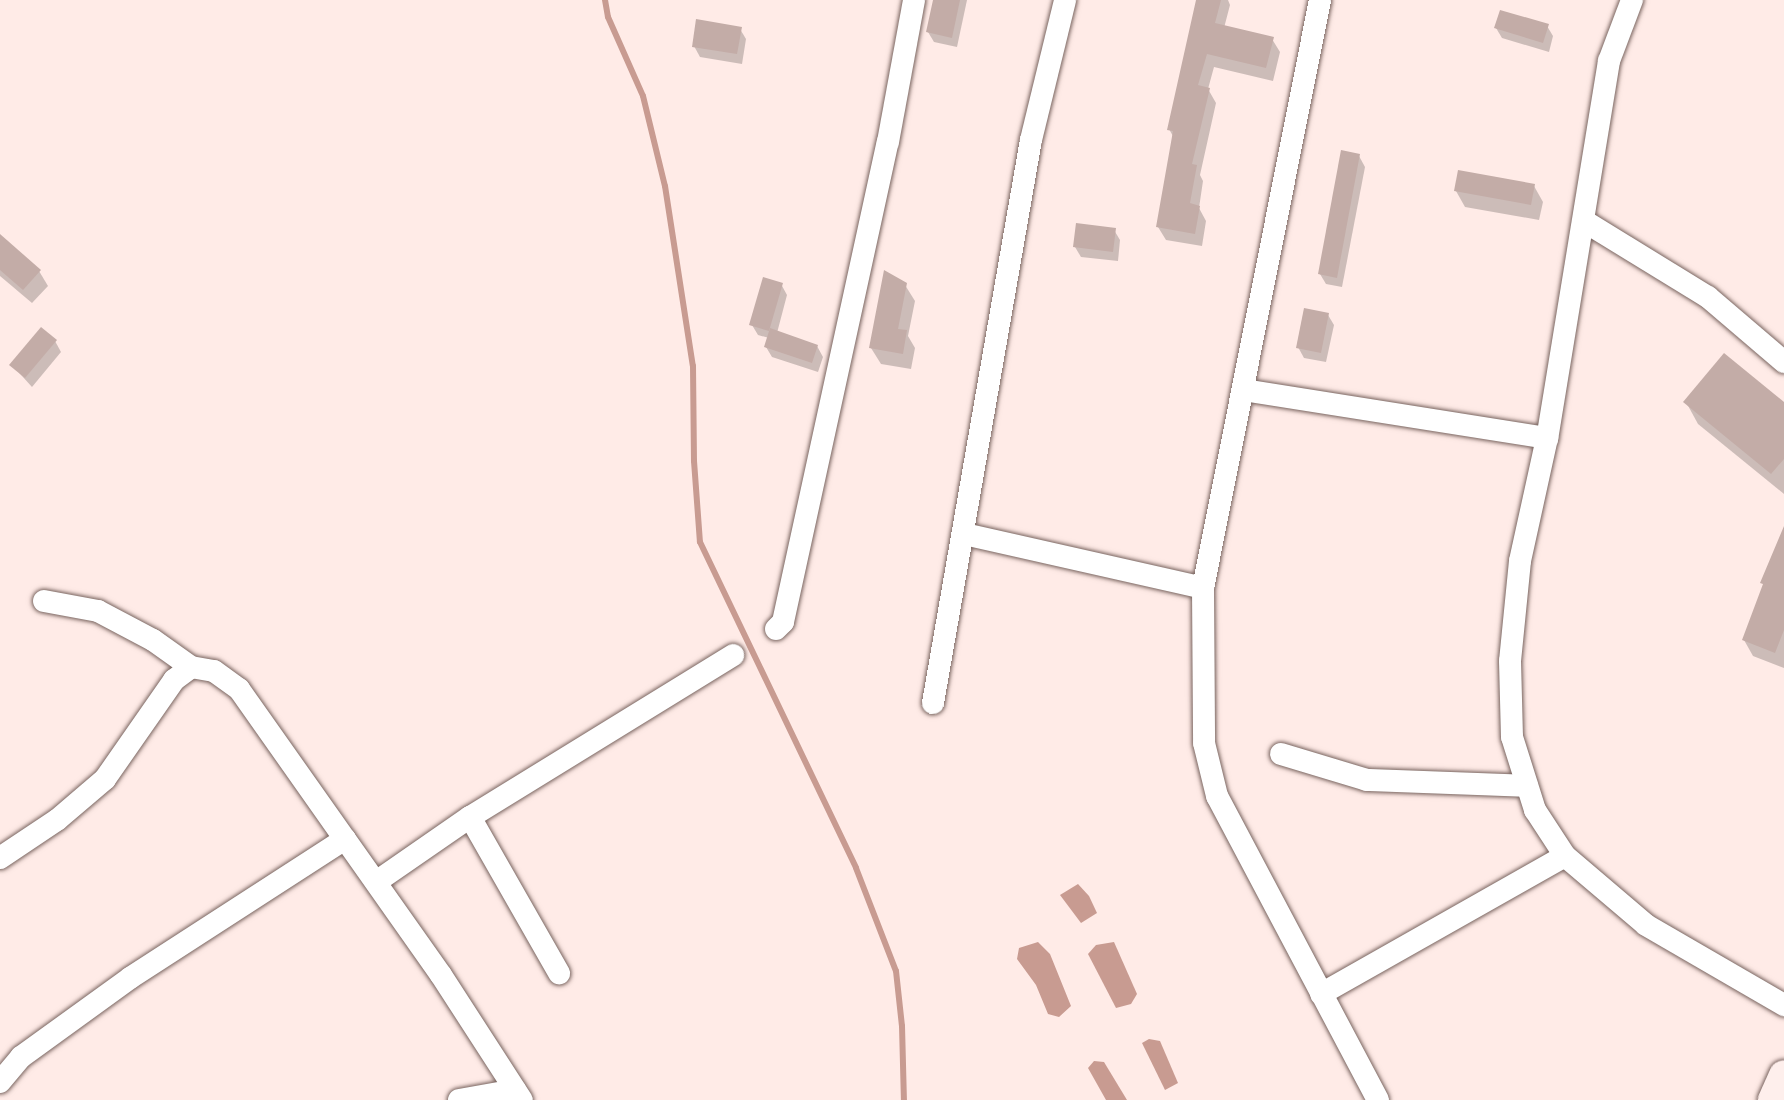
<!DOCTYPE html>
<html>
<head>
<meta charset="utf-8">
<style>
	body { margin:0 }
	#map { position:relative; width:1784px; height:1100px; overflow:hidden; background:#ffebe7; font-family:"Work Sans",sans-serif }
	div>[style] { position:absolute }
	.water>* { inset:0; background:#c89b91 }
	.shadow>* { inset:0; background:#0003 }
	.stream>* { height:6px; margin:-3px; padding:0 3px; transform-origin:3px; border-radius:3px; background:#c89b91 }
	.building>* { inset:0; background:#c3aca7 }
	.roads { filter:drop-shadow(0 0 2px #79645f) drop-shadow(0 0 2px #79645f) }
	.street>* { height:22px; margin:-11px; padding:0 11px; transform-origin:11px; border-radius:11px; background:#fff }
	.secondary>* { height:30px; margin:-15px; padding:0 15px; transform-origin:15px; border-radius:15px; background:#feefec }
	span { translate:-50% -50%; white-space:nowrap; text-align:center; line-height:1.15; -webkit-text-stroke:6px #fff; paint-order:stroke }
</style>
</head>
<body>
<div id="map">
	<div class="water">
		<div style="clip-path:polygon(1078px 884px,1089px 896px,1097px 913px,1081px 923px,1060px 895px)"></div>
		<div style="clip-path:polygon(1038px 942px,1050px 954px,1071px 1006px,1059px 1017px,1048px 1014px,1036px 985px,1017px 959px,1019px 948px)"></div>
		<div style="clip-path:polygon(1114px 942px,1137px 994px,1131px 1004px,1116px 1008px,1088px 954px,1096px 945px)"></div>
		<div style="clip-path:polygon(1149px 1039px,1160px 1041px,1178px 1083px,1165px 1090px,1142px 1043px)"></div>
		<div style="clip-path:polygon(1094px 1061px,1104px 1062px,1127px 1100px,1106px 1100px,1088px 1068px)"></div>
	</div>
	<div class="shadow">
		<div style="clip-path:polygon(935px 0,967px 0,957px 47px,934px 42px,928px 32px)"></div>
		<div style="clip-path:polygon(1198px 0,1228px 0,1230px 5px,1224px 28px,1272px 39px,1280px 52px,1273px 81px,1214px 67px,1208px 89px,1216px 103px,1200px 175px,1203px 181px,1199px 208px,1206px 221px,1202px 246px,1166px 240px,1158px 227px,1174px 138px,1169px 129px)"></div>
		<div style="clip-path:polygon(1547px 26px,1553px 36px,1549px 52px,1502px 38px,1496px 28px)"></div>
		<div style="clip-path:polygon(740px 29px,746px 39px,742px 64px,700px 57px,694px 46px)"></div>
		<div style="clip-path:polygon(1359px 156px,1365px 167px,1342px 287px,1326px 284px,1320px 274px)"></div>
		<div style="clip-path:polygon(1534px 186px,1543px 202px,1539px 220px,1465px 207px,1456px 191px)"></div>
		<div style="clip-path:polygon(1114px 230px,1120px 240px,1118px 261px,1081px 257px,1075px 247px)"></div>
		<div style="clip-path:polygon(0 237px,39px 271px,48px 286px,32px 303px,0 276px)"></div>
		<div style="clip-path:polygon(781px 284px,787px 295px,777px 333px,817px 346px,823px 357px,818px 372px,772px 357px,766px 347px,769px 338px,758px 335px,752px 325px)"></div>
		<div style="clip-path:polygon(905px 285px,915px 301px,908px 336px,915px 348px,911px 369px,881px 364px,871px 348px)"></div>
		<div style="clip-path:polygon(1328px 315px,1334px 325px,1326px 362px,1304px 358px,1298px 347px)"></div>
		<div style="clip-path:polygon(55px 341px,61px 352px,32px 387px,12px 365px)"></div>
		<div style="clip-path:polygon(1686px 402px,1784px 404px,1784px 494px,1698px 424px)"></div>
		<div style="clip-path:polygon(1784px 530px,1784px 668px,1753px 656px,1744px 640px)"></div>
	</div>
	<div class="stream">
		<div style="left:605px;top:0;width:17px;rotate:80deg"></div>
		<div style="left:608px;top:17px;width:86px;rotate:66.1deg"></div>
		<div style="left:643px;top:96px;width:93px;rotate:76.3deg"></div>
		<div style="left:665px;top:186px;width:182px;rotate:81.2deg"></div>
		<div style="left:693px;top:366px;width:95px;rotate:89.4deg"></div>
		<div style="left:694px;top:461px;width:81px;rotate:85.8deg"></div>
		<div style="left:700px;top:542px;width:361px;rotate:64.4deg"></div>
		<div style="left:856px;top:868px;width:110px;rotate:68.8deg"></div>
		<div style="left:896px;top:971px;width:55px;rotate:83.8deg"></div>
		<div style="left:902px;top:1026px;width:74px;rotate:88.5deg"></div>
	</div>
	<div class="building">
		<div style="clip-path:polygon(933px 0,960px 0,952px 38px,926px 32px)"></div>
		<div style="clip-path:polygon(1196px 0,1221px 0,1215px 23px,1274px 37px,1266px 68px,1207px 54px,1198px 85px,1210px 88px,1192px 164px,1197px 165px,1190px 203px,1200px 206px,1195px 234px,1156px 227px,1173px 131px,1167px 130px)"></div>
		<div style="clip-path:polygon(1500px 10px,1549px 24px,1543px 43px,1494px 28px)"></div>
		<div style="clip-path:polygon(696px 19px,742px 27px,737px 54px,692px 47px)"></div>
		<div style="clip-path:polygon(1341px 150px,1360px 154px,1337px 278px,1318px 274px)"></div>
		<div style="clip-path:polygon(1458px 170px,1535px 184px,1531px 205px,1454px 191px)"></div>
		<div style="clip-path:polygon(1076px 223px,1116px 228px,1113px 252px,1073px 247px)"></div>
		<div style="clip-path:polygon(0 234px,41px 270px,23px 290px,0 270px)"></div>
		<div style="clip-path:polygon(884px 270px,907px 283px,898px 329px,907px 330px,903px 354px,869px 348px)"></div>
		<div style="clip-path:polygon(763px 277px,783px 283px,769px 331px,749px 325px)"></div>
		<div style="clip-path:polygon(1304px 308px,1329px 313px,1321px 353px,1296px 348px)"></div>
		<div style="clip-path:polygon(41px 327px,57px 340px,25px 378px,9px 365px)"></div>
		<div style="clip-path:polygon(770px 328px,818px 345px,812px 363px,764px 347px)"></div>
		<div style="clip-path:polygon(1724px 353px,1784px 402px,1784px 459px,1771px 474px,1683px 402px)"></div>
		<div style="clip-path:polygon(1784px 526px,1784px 630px,1775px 653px,1742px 640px,1763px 584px,1760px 583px)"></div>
	</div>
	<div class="roads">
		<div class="street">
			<div style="left:1320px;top:0;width:600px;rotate:101.25deg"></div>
			<div style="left:1203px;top:588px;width:155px;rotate:89.6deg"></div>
			<div style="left:1204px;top:743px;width:55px;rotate:76.2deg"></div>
			<div style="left:1217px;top:796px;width:344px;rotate:62.1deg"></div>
			<div style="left:1632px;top:0;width:65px;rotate:110.7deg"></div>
			<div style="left:1609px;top:61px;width:382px;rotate:99.3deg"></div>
			<div style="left:1547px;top:438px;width:126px;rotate:102.4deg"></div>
			<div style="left:1520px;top:561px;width:100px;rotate:95.7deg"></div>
			<div style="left:1510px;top:661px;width:76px;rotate:88.5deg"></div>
			<div style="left:1512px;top:737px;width:77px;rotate:72.5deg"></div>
			<div style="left:1535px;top:810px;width:55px;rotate:56.9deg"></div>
			<div style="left:1565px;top:856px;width:106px;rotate:40.4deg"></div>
			<div style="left:1646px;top:925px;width:160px;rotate:30.1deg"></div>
			<div style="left:1584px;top:221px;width:145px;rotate:31.5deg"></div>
			<div style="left:1708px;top:297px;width:100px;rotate:40.5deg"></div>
			<div style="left:1244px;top:390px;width:307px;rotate:9deg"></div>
			<div style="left:964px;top:534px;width:245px;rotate:12.7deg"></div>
			<div style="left:44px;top:601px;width:55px;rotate:10.5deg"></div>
			<div style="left:98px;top:611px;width:62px;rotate:27.8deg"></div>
			<div style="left:153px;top:640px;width:47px;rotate:35.4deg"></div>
			<div style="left:776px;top:629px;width:10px;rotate:-45deg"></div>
			<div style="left:783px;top:622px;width:491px;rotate:-77.7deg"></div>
			<div style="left:888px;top:142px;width:144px;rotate:-79.6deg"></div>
			<div style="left:933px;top:703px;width:571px;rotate:-80.13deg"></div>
			<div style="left:1031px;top:140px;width:144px;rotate:-76.3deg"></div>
			<div style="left:1281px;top:754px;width:90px;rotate:16.8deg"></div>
			<div style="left:1367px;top:780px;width:160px;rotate:2.1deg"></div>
			<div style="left:470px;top:817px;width:180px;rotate:60.3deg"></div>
			<div style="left:0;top:858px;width:69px;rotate:-33.7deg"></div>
			<div style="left:57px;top:820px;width:63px;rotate:-40.5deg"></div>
			<div style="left:105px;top:779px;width:121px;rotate:-55.1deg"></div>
			<div style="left:174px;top:680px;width:21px;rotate:-37deg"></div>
			<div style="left:191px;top:667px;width:23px;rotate:10deg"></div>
			<div style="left:214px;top:671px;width:31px;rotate:36deg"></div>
			<div style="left:239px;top:689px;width:184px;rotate:54.8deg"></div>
			<div style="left:376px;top:882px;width:114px;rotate:-34.7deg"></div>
			<div style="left:470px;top:817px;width:309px;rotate:-31.6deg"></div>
			<div style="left:1321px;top:994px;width:280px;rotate:-29.5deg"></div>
			<div style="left:0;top:1082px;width:33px;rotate:-50deg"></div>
			<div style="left:21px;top:1057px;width:135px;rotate:-35.9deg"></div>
			<div style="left:130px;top:978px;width:256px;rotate:-32.9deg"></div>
			<div style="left:345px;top:839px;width:166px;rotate:54.8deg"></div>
			<div style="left:441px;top:975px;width:149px;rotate:57.1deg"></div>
			<div style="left:459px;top:1100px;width:57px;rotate:-10.1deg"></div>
		</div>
		<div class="secondary">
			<div style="left:1773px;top:1100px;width:27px;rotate:-66deg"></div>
		</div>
	</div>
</div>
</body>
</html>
